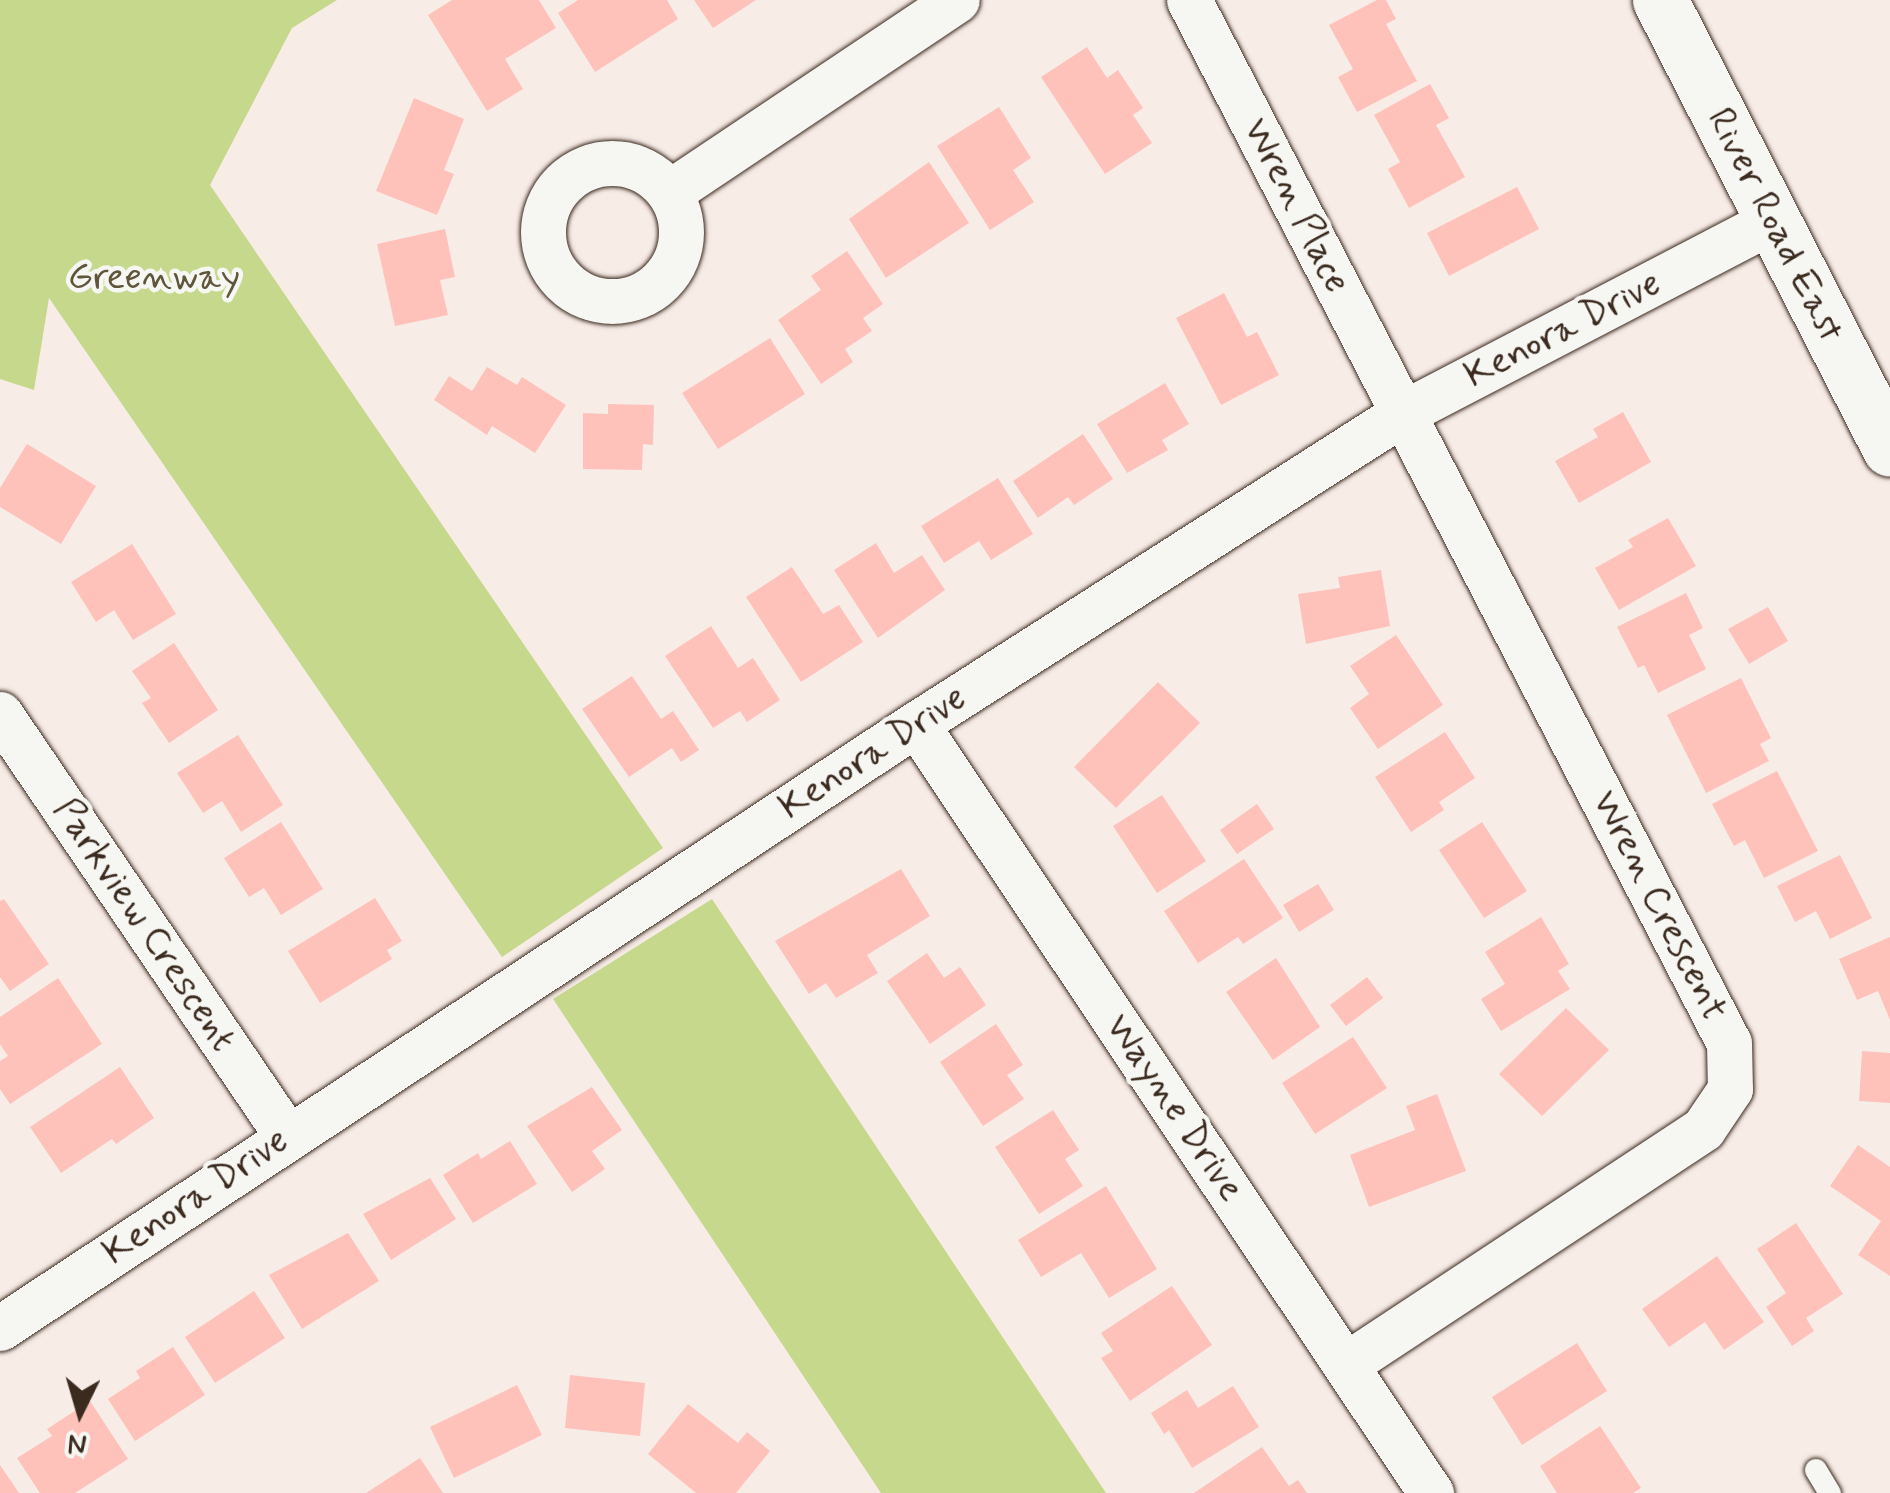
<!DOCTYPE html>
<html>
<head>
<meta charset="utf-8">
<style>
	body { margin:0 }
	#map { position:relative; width:1890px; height:1493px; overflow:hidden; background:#f8ece7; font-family:Mynerve,sans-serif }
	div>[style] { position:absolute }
	.green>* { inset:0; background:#c5d88c }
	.building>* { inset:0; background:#fec2bb }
	.roads { filter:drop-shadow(0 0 2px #3b2a1e) drop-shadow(0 0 2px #3b2a1e) }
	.service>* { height:22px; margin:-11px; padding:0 11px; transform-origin:11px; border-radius:11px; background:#f6f6f2 }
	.minor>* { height:45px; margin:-22.5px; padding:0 22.5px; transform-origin:22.5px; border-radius:22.5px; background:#f6f6f2 }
	.minor>.ring { margin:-22.5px; padding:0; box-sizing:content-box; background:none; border:45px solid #f6f6f2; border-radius:50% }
	.tertiary>* { height:55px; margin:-27.5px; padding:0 27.5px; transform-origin:27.5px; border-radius:27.5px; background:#f6f6f2 }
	span { translate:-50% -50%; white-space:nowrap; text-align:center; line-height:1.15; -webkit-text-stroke:9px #f6f6f2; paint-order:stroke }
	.street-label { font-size:38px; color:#3b2a1e }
	.park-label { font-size:38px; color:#5e563a }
	.north { position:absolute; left:30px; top:1363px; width:100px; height:100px; -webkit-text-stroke:8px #f6f6f2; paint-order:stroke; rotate:185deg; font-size:28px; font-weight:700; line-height:40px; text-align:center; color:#3b2a1e }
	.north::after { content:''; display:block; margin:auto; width:35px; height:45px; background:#3b2a1e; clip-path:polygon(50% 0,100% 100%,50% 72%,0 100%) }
</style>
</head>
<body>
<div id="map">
	<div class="green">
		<div style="clip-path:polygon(0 0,337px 0,292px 28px,210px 185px,663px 848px,502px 957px,49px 298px,34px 390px,0 379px)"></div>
		<div style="clip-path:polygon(712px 899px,1106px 1493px,881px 1493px,553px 999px)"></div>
	</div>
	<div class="building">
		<div style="clip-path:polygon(452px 0,539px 0,556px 28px,505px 59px,523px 89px,487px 111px,428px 15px)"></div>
		<div style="clip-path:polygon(578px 0,667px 0,678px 19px,595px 72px,558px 13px)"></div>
		<div style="clip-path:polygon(694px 0,756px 0,713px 28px)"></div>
		<div style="clip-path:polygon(1377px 0,1386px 0,1396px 19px,1386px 24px,1417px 81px,1357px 112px,1338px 77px,1353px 69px,1329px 25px)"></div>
		<div style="clip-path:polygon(1087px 47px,1107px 78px,1118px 70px,1143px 108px,1133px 115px,1152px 143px,1105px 174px,1041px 77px)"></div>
		<div style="clip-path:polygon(1430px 84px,1449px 118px,1436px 125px,1465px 177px,1409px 208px,1388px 169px,1400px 162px,1374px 115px)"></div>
		<div style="clip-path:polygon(414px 98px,464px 119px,444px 170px,454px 174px,437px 215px,376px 191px)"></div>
		<div style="clip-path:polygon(999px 107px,1031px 158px,1013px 170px,1034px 202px,990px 230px,937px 146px)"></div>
		<div style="clip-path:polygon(929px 162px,969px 223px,886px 278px,849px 219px)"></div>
		<div style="clip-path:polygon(1517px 187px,1539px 229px,1449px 276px,1427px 233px)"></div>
		<div style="clip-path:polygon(445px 229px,455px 277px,440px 280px,448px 315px,395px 326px,377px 244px)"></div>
		<div style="clip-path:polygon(847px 251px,883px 304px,863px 318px,872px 331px,845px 349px,853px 362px,821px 384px,778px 320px,821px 290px,811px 276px)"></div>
		<div style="clip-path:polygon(1224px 293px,1247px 337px,1257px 332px,1279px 375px,1221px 405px,1176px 318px)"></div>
		<div style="clip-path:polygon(770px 338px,805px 394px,718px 449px,682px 393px)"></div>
		<div style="clip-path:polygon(487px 367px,517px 385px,522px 377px,566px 405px,535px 453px,492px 426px,487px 435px,434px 400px,449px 376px,472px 391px)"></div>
		<div style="clip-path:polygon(1165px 383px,1189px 424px,1162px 440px,1168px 450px,1127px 473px,1097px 424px)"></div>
		<div style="clip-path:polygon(608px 404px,654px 405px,653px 445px,643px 444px,642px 470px,583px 469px,583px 413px,608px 414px)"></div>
		<div style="clip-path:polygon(1623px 412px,1651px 462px,1579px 503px,1555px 461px,1598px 437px,1593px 429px)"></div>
		<div style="clip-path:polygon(1083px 434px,1113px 479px,1074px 505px,1068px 497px,1038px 518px,1013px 481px)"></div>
		<div style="clip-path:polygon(27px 444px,96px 486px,61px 544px,0 507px,0 488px)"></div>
		<div style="clip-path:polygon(998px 478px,1033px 534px,991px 560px,979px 541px,944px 563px,921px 526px)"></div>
		<div style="clip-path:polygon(1668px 518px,1696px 566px,1619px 610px,1595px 568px,1633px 547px,1628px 540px)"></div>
		<div style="clip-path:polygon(876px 543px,894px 573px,922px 555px,945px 590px,878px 638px,834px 570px)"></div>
		<div style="clip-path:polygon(132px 544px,176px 614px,133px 640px,114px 610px,96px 622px,71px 582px)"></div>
		<div style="clip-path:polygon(792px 567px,823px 614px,839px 605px,863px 642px,801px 682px,746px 597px)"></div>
		<div style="clip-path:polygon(1381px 570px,1390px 626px,1306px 644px,1298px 594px,1340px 588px,1338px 577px)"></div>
		<div style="clip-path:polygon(1686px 593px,1703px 628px,1689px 635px,1706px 669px,1658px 693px,1644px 665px,1638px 668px,1617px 627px)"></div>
		<div style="clip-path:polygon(1768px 607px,1788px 641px,1749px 664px,1728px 629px)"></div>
		<div style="clip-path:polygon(711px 626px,738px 668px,753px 658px,780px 700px,747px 722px,740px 711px,713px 728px,665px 656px)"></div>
		<div style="clip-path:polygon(1396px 635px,1443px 705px,1378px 749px,1350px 708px,1369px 694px,1350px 666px)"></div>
		<div style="clip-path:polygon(174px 643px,218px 710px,169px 743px,142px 703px,151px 698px,132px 671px)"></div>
		<div style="clip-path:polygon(632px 676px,661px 719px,673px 711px,699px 750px,681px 762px,672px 748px,629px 777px,582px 709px)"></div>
		<div style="clip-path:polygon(1741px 678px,1771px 738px,1760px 744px,1769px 761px,1706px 793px,1667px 715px)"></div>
		<div style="clip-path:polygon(1158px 682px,1200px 723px,1116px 808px,1074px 767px)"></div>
		<div style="clip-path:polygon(1445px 732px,1475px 778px,1439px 802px,1444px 810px,1411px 832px,1375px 777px)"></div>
		<div style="clip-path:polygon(238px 735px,283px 805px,241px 832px,222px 801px,203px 813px,177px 773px)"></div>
		<div style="clip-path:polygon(1777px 771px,1818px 851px,1764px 878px,1745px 840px,1734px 846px,1712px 804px)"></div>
		<div style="clip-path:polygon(1162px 795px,1206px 861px,1157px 893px,1113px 826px)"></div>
		<div style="clip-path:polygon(1257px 804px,1274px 829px,1237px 854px,1220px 830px)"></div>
		<div style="clip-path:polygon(281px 822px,323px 889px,281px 915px,264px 888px,249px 897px,224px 858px)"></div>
		<div style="clip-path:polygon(1482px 822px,1527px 891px,1484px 918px,1439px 850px)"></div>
		<div style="clip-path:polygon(1840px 855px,1872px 918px,1830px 939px,1816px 911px,1795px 922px,1777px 886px)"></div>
		<div style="clip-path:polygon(1244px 859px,1283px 918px,1243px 944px,1238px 937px,1198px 963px,1164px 911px)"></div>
		<div style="clip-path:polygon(901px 869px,930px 916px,867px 955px,878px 973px,836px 998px,826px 983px,809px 994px,775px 941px)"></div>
		<div style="clip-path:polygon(1318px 884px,1334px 910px,1299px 932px,1283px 905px)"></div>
		<div style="clip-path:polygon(375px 898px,402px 941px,387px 950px,392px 959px,320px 1003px,288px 951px)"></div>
		<div style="clip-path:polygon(4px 899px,49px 964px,10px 991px,0 977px,0 901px)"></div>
		<div style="clip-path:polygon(1541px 917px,1569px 964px,1558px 971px,1570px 989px,1501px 1031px,1481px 999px,1505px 984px,1485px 952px)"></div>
		<div style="clip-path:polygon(1890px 937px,1890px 1020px,1878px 991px,1857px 1000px,1839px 959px)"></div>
		<div style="clip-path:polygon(927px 953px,944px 978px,960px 967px,986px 1005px,930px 1044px,887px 981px)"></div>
		<div style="clip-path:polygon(1276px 958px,1320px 1027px,1273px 1060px,1226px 992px)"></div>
		<div style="clip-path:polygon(1367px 977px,1383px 998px,1346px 1026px,1330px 1005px)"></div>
		<div style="clip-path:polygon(58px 978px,102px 1044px,10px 1104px,0 1089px,0 1061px,8px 1056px,0 1044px,0 1017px)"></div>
		<div style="clip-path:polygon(1566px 1008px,1609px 1050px,1542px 1116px,1499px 1074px)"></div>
		<div style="clip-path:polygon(996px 1024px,1023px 1065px,1007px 1075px,1024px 1099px,983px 1126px,940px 1062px)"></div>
		<div style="clip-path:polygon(1353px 1037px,1387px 1088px,1315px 1134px,1282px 1083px)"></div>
		<div style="clip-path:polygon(1862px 1051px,1890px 1053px,1890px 1103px,1859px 1101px)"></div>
		<div style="clip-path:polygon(120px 1067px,154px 1118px,116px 1144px,112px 1139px,61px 1173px,30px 1127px)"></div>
		<div style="clip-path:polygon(592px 1087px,622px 1130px,592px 1151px,605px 1169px,572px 1192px,527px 1126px)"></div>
		<div style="clip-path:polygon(1437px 1094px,1466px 1171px,1369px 1207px,1350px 1155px,1415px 1130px,1406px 1106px)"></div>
		<div style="clip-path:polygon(1053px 1110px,1079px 1150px,1065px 1159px,1083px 1186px,1039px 1214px,995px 1147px)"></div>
		<div style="clip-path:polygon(510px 1141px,537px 1184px,473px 1223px,443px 1175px,478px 1153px,481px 1159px)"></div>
		<div style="clip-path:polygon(1858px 1145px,1890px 1167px,1890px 1276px,1858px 1255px,1881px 1221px,1830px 1186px)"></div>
		<div style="clip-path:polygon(430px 1178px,456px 1219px,391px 1260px,363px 1214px)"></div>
		<div style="clip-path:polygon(1106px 1186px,1157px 1269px,1109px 1298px,1081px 1253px,1041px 1277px,1018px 1240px)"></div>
		<div style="clip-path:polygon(1796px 1223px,1843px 1294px,1806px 1318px,1814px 1331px,1792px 1346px,1766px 1307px,1786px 1293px,1757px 1249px)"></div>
		<div style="clip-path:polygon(348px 1233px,379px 1281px,302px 1329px,269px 1275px)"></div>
		<div style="clip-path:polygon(1717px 1256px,1764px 1322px,1724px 1350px,1705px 1322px,1669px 1347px,1642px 1309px)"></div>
		<div style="clip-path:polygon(1172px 1286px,1212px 1345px,1130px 1401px,1101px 1358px,1113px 1351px,1101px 1333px)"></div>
		<div style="clip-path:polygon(254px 1291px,285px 1338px,215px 1383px,185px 1337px)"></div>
		<div style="clip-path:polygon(1577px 1343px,1607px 1391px,1522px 1445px,1492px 1397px)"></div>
		<div style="clip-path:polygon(173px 1347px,205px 1395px,135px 1441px,108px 1399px,140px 1378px,136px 1371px)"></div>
		<div style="clip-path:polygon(570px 1375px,645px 1383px,640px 1436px,565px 1428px)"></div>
		<div style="clip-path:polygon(517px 1385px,542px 1435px,454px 1478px,430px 1427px)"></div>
		<div style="clip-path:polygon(1233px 1386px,1259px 1427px,1192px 1468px,1169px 1430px,1164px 1434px,1151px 1413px,1187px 1390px,1198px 1408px)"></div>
		<div style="clip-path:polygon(90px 1401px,128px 1459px,75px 1493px,40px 1493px,17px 1458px,52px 1436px,47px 1429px)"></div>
		<div style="clip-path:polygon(688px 1404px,738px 1443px,747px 1432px,770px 1451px,736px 1493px,696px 1493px,648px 1454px)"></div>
		<div style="clip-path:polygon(1600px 1426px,1641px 1488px,1633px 1493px,1557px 1493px,1540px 1466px)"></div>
		<div style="clip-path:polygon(1262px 1447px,1289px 1486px,1298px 1480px,1307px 1493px,1194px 1493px)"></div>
		<div style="clip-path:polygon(420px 1458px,443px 1493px,366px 1493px)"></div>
		<div style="clip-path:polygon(0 1465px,19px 1493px,0 1493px)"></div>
	</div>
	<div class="roads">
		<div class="service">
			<div style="left:1816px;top:1470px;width:27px;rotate:59deg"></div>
		</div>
		<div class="minor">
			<div style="left:1189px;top:0;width:1174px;rotate:62.63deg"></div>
			<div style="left:1729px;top:1043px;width:46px;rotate:88.8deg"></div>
			<div style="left:1730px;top:1089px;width:48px;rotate:124deg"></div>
			<div style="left:1703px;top:1129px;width:427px;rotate:146.6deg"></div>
			<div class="ring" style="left:543px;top:163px;width:93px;height:93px"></div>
			<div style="left:670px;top:192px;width:345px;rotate:-33.8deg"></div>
			<div style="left:0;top:714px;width:510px;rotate:55.78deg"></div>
			<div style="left:916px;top:724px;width:926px;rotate:56.19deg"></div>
			<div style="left:0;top:1328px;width:1097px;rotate:-33.4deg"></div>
			<div style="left:916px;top:724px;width:578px;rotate:-32.56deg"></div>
			<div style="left:1403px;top:413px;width:416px;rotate:-27.5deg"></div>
		</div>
		<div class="tertiary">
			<div style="left:1660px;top:0;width:504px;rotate:62.88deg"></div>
		</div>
	</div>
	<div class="street-label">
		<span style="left:1296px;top:206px;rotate:63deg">Wren Place</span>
		<span style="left:1775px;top:225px;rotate:63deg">River Road East</span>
		<span style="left:1563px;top:330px;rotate:-27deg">Kenora Drive</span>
		<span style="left:873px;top:753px;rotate:-33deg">Kenora Drive</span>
		<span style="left:1659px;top:906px;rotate:63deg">Wren Crescent</span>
		<span style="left:144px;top:925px;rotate:56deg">Parkview Crescent</span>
		<span style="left:1174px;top:1108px;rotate:56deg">Wayne Drive</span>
		<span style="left:196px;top:1197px;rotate:-34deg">Kenora Drive</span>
	</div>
	<div class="park-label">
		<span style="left:154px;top:278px">Greenway</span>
	</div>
	<div class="north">N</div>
</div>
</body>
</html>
